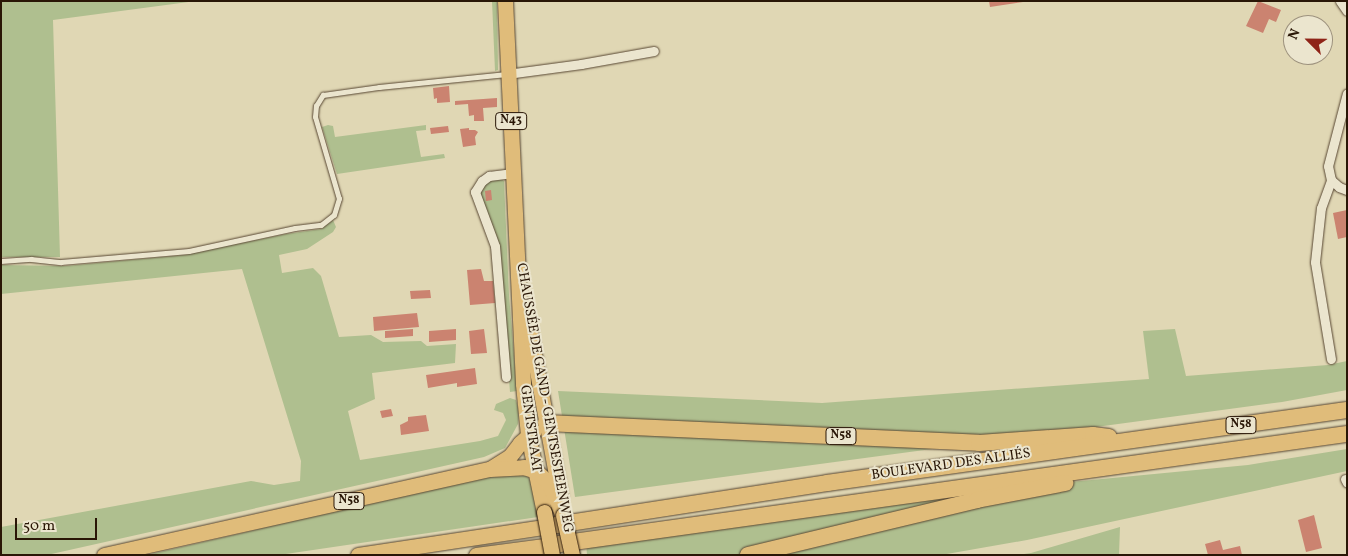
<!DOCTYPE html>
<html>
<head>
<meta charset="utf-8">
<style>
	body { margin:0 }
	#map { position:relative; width:1348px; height:556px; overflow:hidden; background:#e0d7b4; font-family:Vollkorn,serif }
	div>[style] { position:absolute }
	.green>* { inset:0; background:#afbf8f }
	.building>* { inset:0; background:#cb8370 }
	.roads { filter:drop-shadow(0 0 1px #574632) drop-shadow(0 0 1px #574632) }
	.lane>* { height:4.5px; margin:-2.25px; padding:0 2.25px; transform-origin:2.25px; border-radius:2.25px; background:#ebe5ce }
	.street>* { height:9px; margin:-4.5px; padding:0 4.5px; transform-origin:4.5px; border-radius:4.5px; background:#ebe5ce }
	.primary>* { height:15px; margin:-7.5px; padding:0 7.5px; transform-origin:7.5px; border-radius:7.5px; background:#e0bc7a }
	.highway>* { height:16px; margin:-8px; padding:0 8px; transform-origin:8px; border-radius:8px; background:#e0bc7a }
	.bridges { filter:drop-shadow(0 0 1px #291606) drop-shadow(0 0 1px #291606) }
	.primary-bridge>* { height:15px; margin:-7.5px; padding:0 7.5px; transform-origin:7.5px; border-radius:7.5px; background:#e0bc7a }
	span { translate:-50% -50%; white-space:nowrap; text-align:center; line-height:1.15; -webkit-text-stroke:4px #ebe5ce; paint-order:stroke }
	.shield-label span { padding:1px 4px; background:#ebe5ce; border:1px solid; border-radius:4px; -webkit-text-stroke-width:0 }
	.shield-label { font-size:12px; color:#291606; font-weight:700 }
	.street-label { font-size:14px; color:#291606 }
	.frame { position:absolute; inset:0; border:2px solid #291606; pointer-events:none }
	.north { position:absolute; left:1283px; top:15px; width:50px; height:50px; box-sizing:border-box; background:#ebe5ce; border:1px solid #9d927e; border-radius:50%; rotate:293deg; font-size:14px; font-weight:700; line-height:20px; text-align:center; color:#291606 }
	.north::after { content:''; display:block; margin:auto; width:18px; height:22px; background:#8f2418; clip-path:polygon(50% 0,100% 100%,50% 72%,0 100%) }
	.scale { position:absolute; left:15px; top:518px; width:82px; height:22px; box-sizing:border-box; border:2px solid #291606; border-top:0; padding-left:6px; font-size:15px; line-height:18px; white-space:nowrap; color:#291606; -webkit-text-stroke:4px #ebe5ce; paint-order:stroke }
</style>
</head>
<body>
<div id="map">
	<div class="green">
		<div style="clip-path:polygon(1px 1px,196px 1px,53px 20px,60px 257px,1px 257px)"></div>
		<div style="clip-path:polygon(492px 1px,497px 1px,498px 70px,495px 71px)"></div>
		<div style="clip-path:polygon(328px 125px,333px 126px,335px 137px,426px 125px,426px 130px,416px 131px,421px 157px,444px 154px,445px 158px,337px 174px,322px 127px)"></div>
		<div style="clip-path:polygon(500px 178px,504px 181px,509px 295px,517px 391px,510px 392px,497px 237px,479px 193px,486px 181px)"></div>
		<div style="clip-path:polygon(333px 220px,336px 227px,333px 232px,307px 249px,279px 255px,282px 273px,313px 268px,321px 276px,339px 337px,371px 335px,383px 342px,421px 341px,427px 346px,456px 344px,455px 363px,372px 373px,375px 399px,348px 411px,360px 460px,480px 441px,498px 436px,506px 420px,503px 413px,494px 410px,496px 404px,510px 398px,516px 400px,519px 411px,518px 424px,505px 448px,484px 457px,47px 555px,1px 555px,1px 527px,251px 481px,274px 485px,300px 481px,301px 461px,242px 269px,1px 294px,1px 265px,65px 266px,183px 255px,286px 234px,321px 229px)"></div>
		<div style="clip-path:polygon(1175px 329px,1186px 376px,1328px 365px,1347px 361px,1347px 390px,1282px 402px,575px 497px,558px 391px,822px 403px,1149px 379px,1143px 331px)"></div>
		<div style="clip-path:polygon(1347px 449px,1347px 471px,1027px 540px,941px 555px,587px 555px,586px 541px,832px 505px,1248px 465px)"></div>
		<div style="clip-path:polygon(524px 473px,531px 481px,538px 517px,279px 555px,147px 555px,495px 474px)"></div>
		<div style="clip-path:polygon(1120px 527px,1119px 555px,1017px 555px,1031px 553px)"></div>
	</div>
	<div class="building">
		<div style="clip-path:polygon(989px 1px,1023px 1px,1023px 2px,990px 7px)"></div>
		<div style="clip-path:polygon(1258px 1px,1281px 10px,1276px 22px,1269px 19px,1263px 33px,1246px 26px)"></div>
		<div style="clip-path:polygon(449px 86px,450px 102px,437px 103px,437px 98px,434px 99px,433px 88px)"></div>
		<div style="clip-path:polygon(497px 98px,497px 107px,483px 108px,484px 121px,474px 121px,474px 115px,469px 116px,468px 104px,455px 105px,455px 101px)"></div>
		<div style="clip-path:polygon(448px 126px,449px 132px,431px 134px,430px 128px)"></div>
		<div style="clip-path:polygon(469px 128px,469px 130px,475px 130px,478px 132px,475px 137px,476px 145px,463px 147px,460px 129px)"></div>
		<div style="clip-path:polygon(491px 190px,492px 200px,486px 201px,485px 191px)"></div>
		<div style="clip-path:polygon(1347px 210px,1347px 237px,1338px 239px,1333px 213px)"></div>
		<div style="clip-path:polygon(481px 269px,484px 281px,493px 281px,495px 303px,470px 305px,467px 270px)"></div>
		<div style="clip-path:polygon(430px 290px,431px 298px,411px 299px,410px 291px)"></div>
		<div style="clip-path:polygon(417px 313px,419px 327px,374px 331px,373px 317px)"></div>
		<div style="clip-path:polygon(413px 329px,413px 336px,385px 338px,385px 331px)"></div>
		<div style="clip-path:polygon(456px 329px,456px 340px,429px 342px,429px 331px)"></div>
		<div style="clip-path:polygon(484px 329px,487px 353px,471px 354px,469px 331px)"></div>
		<div style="clip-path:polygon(475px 368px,477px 384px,457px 387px,457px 383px,428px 388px,426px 375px)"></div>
		<div style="clip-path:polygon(391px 409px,393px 416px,382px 418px,380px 411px)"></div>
		<div style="clip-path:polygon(426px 415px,429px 431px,401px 435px,400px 425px,408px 421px,408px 417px)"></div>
		<div style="clip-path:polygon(1314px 515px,1322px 548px,1306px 552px,1298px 520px)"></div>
		<div style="clip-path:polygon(1220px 540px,1223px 550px,1240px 546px,1242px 555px,1208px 555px,1205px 544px)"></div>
	</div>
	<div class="roads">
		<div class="lane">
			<div style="left:1px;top:261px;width:30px;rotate:-4deg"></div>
			<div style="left:31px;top:259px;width:30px;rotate:6deg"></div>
			<div style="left:61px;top:262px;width:128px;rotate:-4.9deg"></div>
			<div style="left:189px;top:251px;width:108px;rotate:-12.2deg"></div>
			<div style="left:295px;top:228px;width:26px;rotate:-7deg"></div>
			<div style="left:321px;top:225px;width:16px;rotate:-38deg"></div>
			<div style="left:334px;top:215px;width:17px;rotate:-73deg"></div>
			<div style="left:339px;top:199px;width:85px;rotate:-106.3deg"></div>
			<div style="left:315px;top:117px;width:11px;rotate:-85deg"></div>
			<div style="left:316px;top:106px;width:13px;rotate:-58deg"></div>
			<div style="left:323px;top:95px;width:57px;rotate:-8.1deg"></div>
			<div style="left:379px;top:87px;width:128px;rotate:-5.8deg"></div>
		</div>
		<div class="street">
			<div style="left:1340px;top:1px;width:12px;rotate:55deg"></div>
			<div style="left:507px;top:74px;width:75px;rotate:-7.7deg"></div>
			<div style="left:581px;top:64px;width:74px;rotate:-10.1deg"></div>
			<div style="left:1331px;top:180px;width:11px;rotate:41deg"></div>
			<div style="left:1339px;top:187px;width:9px;rotate:21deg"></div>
			<div style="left:1331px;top:359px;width:98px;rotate:-99.4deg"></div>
			<div style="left:1315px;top:262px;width:54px;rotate:-83.7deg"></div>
			<div style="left:1321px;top:208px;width:30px;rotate:-70deg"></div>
			<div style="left:1331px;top:180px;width:14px;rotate:-102deg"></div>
			<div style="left:1328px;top:166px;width:75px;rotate:-75.4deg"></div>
			<div style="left:506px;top:377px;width:131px;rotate:-94.8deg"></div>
			<div style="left:495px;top:246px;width:58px;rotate:-110.3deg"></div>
			<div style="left:475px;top:192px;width:13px;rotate:-58deg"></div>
			<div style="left:482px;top:181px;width:9px;rotate:-36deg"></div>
			<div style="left:489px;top:176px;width:24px;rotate:-7deg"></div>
			<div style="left:1345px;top:479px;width:4px;rotate:63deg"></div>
		</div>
		<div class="primary">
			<div style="left:505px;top:1px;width:383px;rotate:87.3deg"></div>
			<div style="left:523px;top:384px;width:51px;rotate:84.4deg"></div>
			<div style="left:528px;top:435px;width:79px;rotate:78.3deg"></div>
			<div style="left:528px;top:322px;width:177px;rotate:79.6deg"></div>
			<div style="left:491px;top:468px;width:22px;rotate:-32deg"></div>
			<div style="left:510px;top:456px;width:16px;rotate:-52deg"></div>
			<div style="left:520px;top:443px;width:18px;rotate:-41deg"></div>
			<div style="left:104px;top:555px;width:395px;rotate:-12.6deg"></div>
			<div style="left:490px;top:469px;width:34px;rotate:-3deg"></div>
			<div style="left:524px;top:467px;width:13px;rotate:18deg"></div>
			<div style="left:536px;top:471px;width:16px;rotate:43deg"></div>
			<div style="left:548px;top:482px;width:36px;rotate:66deg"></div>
			<div style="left:358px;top:555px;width:200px;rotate:-8.6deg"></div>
			<div style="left:476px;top:555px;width:84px;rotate:-7.5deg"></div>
		</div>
		<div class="highway">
			<div style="left:546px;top:423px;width:433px;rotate:2.6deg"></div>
			<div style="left:979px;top:443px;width:114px;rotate:-4deg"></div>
			<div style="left:1093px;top:435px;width:16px;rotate:7deg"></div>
			<div style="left:556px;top:525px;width:274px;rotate:-8.8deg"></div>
			<div style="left:827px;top:483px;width:525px;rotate:-7.99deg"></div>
			<div style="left:559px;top:544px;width:796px;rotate:-7.95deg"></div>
			<div style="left:748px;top:555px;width:236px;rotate:-13.5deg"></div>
			<div style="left:977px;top:500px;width:90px;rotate:-10.9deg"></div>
		</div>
	</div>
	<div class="bridges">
		<div class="primary-bridge">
			<div style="left:544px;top:512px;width:44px;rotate:79.5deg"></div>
			<div style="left:563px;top:515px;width:41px;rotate:77.3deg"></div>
		</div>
	</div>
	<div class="shield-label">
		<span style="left:511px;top:121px">N43</span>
		<span style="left:1241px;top:425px">N58</span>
		<span style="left:841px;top:436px">N58</span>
		<span style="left:349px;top:501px">N58</span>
	</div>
	<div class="street-label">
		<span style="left:544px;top:398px;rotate:80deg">CHAUSSÉE DE GAND - GENTSESTEENWEG</span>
		<span style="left:530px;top:429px;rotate:82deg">GENTSTRAAT</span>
		<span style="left:951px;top:465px;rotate:-8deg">BOULEVARD DES ALLIÉS</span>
	</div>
	<div class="frame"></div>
	<div class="north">N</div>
	<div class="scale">50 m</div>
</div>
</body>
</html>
